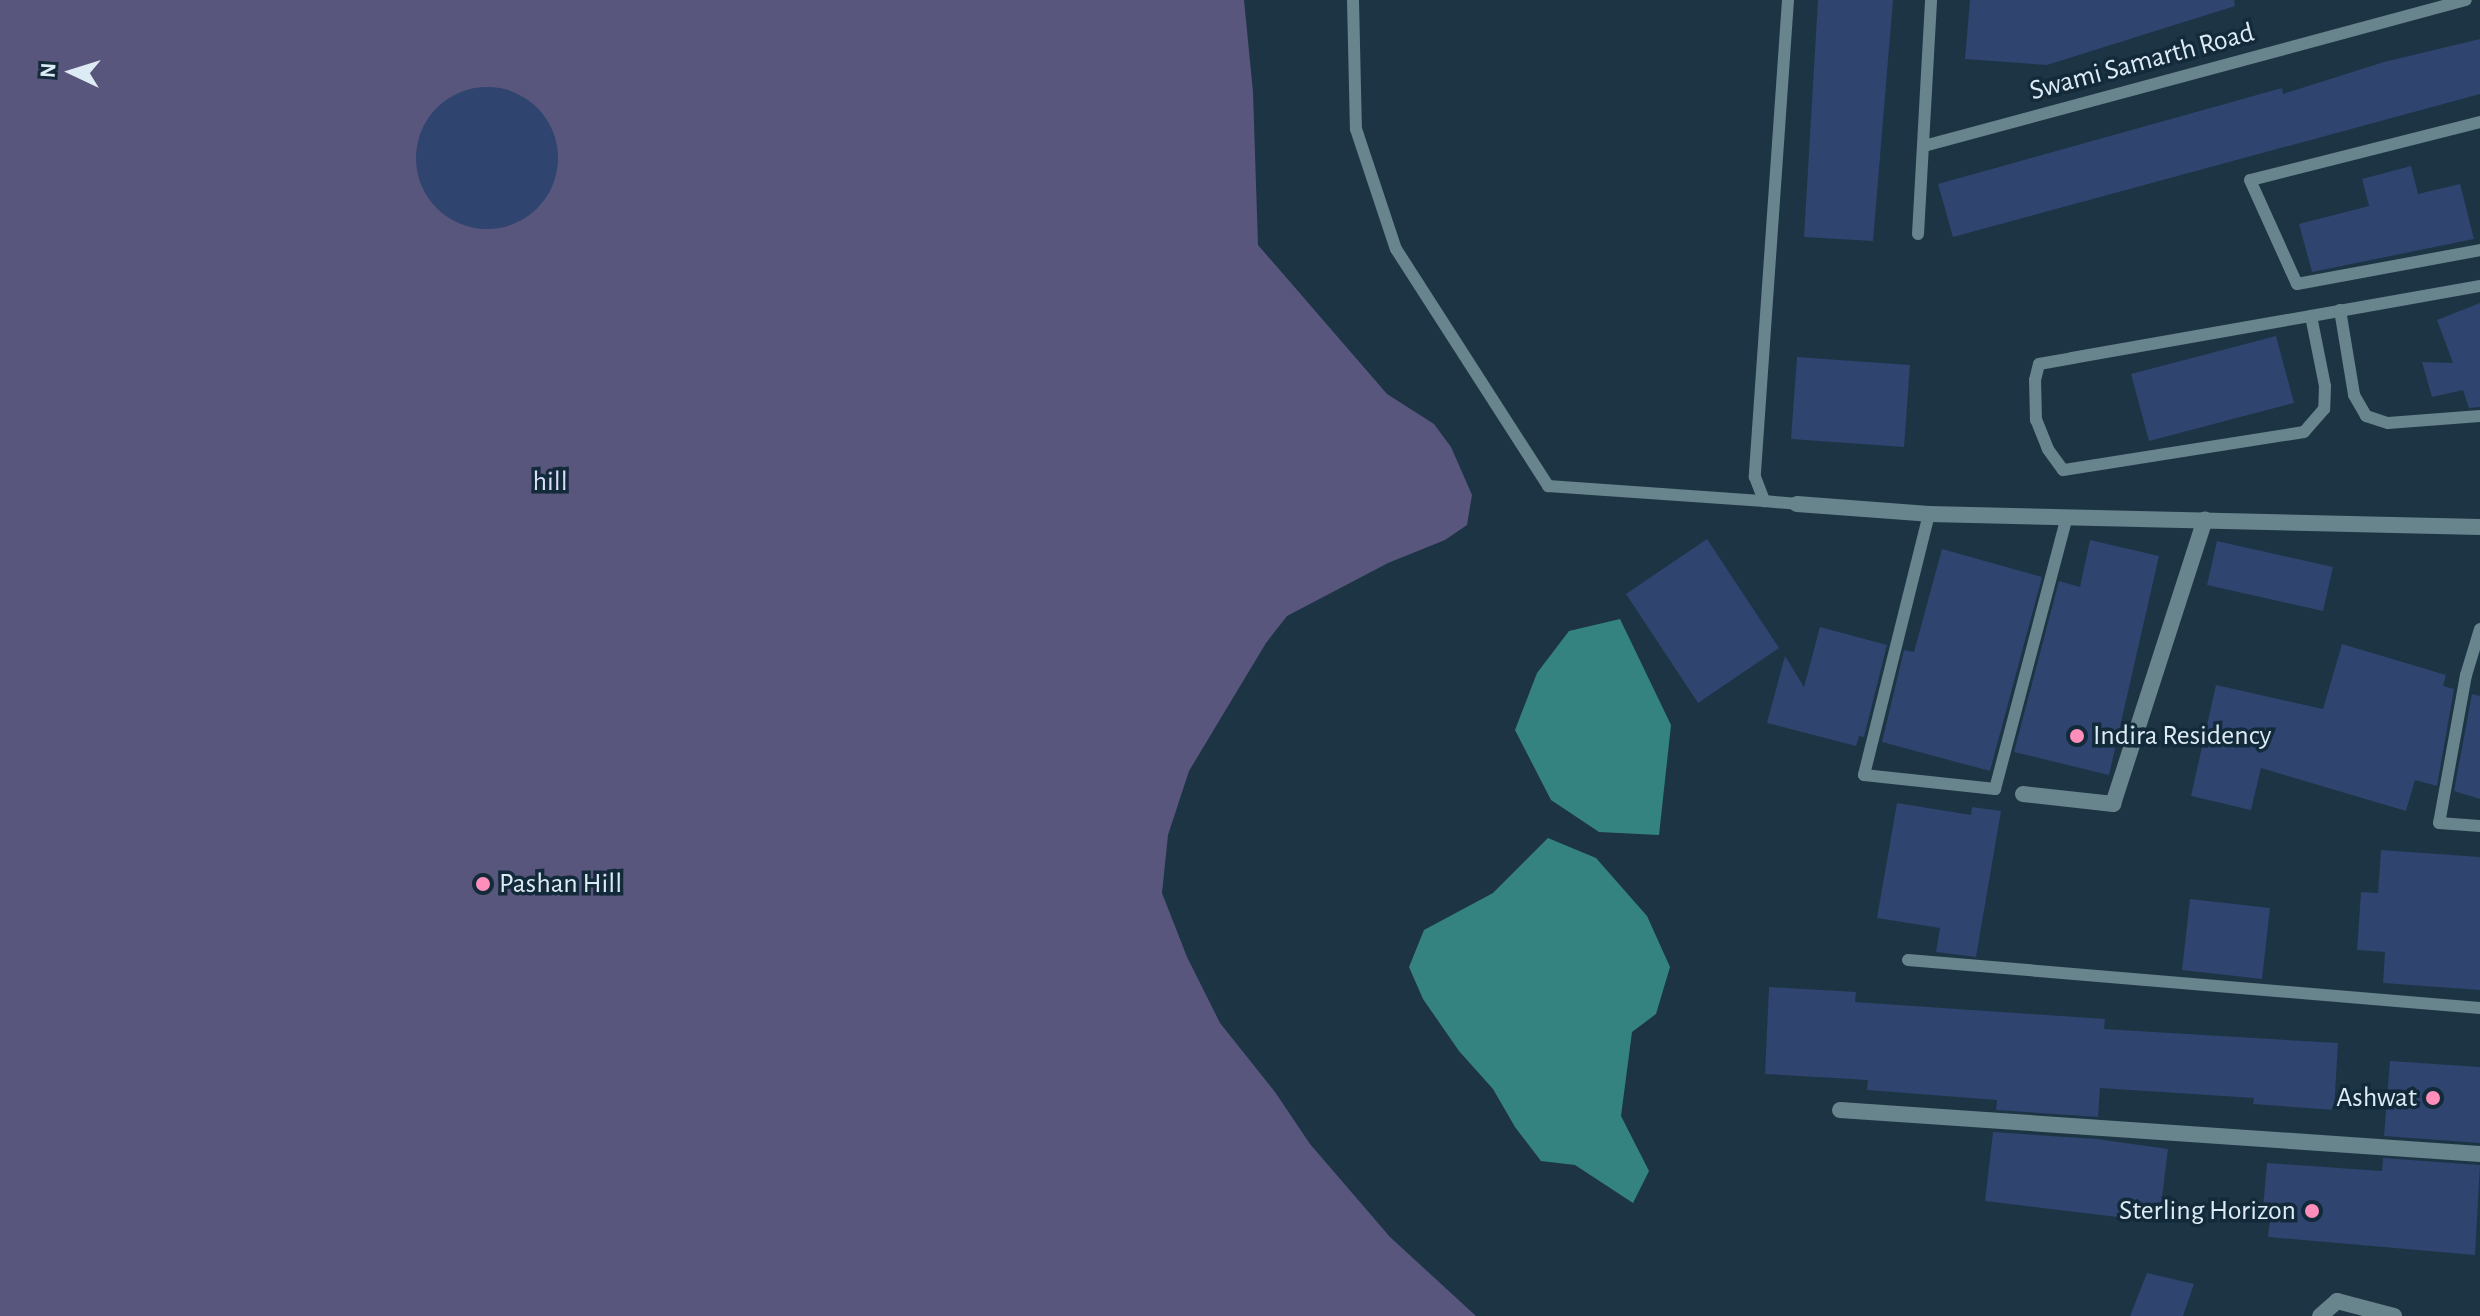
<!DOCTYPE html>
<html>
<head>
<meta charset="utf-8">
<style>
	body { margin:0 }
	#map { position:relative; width:2480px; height:1316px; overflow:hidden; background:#1d3444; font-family:"Alegreya Sans",sans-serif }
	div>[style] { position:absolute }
	.green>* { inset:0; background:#58567c }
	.water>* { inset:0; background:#348381 }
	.building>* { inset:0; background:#2f446e }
	.round { border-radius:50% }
	.lane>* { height:12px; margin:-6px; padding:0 6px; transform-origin:6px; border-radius:6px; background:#68848c }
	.street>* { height:16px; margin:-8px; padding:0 8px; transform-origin:8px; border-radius:8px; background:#68848c }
	.dots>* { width:22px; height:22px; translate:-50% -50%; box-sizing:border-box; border:4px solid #132a3a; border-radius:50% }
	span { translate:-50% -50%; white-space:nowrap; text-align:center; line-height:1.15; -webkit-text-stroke:7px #132a3a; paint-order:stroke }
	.street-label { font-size:28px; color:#ddebf5 }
	.park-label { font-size:28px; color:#dbdbfa }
	.poi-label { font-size:28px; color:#ddebf5 }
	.left { translate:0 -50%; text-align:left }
	.right { translate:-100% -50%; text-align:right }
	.north { position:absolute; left:32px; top:32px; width:80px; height:80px; -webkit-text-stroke:6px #132a3a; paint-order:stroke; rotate:274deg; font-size:22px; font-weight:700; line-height:32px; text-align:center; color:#ddebf5 }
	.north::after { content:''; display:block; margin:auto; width:28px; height:36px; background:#ddebf5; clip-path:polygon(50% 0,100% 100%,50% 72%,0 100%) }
</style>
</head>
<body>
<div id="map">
	<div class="green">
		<div style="clip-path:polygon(0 0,1244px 0,1253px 92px,1258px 245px,1387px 394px,1434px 424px,1451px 447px,1472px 495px,1467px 525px,1445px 540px,1388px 563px,1287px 616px,1266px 643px,1189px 771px,1168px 835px,1162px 893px,1187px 957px,1220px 1023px,1275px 1092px,1310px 1144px,1390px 1237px,1476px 1316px,0 1316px)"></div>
	</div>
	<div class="water">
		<div style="clip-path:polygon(1620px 619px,1671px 725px,1659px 835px,1599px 832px,1551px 800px,1515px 730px,1537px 673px,1569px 631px)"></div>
		<div style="clip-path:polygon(1548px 838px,1596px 858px,1647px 916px,1670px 967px,1656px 1014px,1632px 1032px,1621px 1116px,1649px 1171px,1633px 1203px,1575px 1165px,1541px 1161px,1515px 1127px,1493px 1089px,1459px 1051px,1423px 999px,1409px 967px,1424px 930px,1493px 893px)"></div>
	</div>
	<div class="building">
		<div style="clip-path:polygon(1818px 0,1893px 0,1873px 241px,1804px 237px)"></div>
		<div style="clip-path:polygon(1970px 0,2234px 0,2235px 6px,2047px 65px,1965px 59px)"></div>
		<div style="clip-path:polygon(2480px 39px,2480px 94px,1953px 237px,1938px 184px,2282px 88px,2283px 94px,2384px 62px)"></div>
		<div class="round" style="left:416px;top:87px;width:142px;height:142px"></div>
		<div style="clip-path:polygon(2411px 166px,2418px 194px,2460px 184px,2474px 239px,2312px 272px,2299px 224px,2369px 206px,2362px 179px)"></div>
		<div style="clip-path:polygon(2480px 303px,2480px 407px,2469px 408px,2463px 390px,2432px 397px,2422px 362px,2453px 363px,2437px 320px)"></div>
		<div style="clip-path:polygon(2276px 336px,2294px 403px,2149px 441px,2131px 374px)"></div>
		<div style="clip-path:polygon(1797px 357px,1910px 365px,1904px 447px,1791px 439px)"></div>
		<div style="clip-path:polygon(1707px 539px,1779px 648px,1698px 703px,1626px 594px)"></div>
		<div style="clip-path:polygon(2090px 540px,2159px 556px,2109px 775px,2014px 752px,2059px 581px,2080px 587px)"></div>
		<div style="clip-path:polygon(2217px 541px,2333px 567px,2323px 611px,2207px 585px)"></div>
		<div style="clip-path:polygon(1942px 549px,2042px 577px,1990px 771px,1882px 742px,1904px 650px,1914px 652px)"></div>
		<div style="clip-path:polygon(1820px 627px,1887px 645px,1864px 737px,1859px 736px,1856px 746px,1767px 723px,1785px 656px,1804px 687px)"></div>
		<div style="clip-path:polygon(2342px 644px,2446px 675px,2443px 686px,2454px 689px,2437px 786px,2415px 780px,2406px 811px,2261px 768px,2251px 810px,2191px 796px,2216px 685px,2323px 709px)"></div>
		<div style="clip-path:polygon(2472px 694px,2480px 696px,2480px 799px,2454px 791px)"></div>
		<div style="clip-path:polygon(1897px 803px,1971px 815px,1972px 807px,2001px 811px,1976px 957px,1936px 952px,1940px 928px,1877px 918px)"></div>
		<div style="clip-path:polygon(2381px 850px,2480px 857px,2480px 990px,2383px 983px,2385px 952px,2357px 950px,2361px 892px,2378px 893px)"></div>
		<div style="clip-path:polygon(2190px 899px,2270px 908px,2262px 979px,2182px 970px)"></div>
		<div style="clip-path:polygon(1769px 987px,1856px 992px,1855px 1002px,2105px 1019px,2104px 1029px,2338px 1043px,2334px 1110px,2253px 1104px,2254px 1098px,2100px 1088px,2098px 1117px,1996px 1110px,1997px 1100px,1867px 1090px,1868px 1080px,1765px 1074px)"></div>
		<div style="clip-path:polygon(2390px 1061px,2480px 1067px,2480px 1143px,2384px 1136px)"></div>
		<div style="clip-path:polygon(1993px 1132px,2097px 1139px,2168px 1149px,2159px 1222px,1985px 1201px)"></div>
		<div style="clip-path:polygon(2383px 1158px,2480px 1165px,2475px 1255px,2268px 1237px,2270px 1220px,2262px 1220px,2267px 1163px,2382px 1171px)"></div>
		<div style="clip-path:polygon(2147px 1273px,2194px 1284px,2183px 1316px,2130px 1316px)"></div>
	</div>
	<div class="lane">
		<div style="left:1353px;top:0;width:129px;rotate:88.7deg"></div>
		<div style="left:1356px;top:129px;width:126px;rotate:71.6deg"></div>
		<div style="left:1396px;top:249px;width:282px;rotate:57.3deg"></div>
		<div style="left:1548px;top:486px;width:217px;rotate:4deg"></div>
		<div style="left:1788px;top:0;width:478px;rotate:94deg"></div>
		<div style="left:1755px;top:477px;width:26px;rotate:69deg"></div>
		<div style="left:1764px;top:501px;width:33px;rotate:5deg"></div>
		<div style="left:2480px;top:122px;width:237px;rotate:165.8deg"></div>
		<div style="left:2250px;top:180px;width:114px;rotate:65.7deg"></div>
		<div style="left:2297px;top:284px;width:186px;rotate:-10.5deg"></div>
		<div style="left:1924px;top:146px;width:561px;rotate:-15.08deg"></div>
		<div style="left:1918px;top:234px;width:234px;rotate:-86.8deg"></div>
		<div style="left:2340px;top:310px;width:86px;rotate:80.6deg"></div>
		<div style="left:2354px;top:395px;width:24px;rotate:60deg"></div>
		<div style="left:2366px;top:416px;width:23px;rotate:18deg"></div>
		<div style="left:2388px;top:423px;width:92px;rotate:-4.4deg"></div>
		<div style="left:2311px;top:316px;width:71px;rotate:78.7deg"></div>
		<div style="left:2325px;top:386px;width:23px;rotate:92deg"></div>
		<div style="left:2324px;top:409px;width:30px;rotate:131deg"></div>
		<div style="left:2304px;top:432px;width:244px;rotate:171deg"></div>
		<div style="left:2063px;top:470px;width:26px;rotate:-126deg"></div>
		<div style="left:2048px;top:449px;width:31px;rotate:-112deg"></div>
		<div style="left:2036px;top:420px;width:40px;rotate:-91.4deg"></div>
		<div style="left:2035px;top:380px;width:16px;rotate:-76deg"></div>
		<div style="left:2039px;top:364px;width:34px;rotate:-10deg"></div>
		<div style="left:2072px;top:358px;width:243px;rotate:-10deg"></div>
		<div style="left:2311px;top:316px;width:172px;rotate:-10.1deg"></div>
		<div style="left:1929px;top:514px;width:269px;rotate:104deg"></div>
		<div style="left:1864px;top:775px;width:132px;rotate:6.1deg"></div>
		<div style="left:1995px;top:789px;width:281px;rotate:-75.2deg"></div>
		<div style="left:2480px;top:629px;width:48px;rotate:106.9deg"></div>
		<div style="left:2466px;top:675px;width:150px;rotate:100.3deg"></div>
		<div style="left:2439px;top:823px;width:41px;rotate:4.2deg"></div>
		<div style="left:1908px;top:960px;width:574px;rotate:4.8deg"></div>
	</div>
	<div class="street">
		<div style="left:1797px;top:504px;width:132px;rotate:4.3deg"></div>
		<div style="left:1929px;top:514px;width:551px;rotate:1.35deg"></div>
		<div style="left:2023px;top:794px;width:91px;rotate:6.3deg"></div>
		<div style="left:2113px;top:804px;width:299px;rotate:-72.1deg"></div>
		<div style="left:1840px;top:1110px;width:642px;rotate:3.93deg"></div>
		<div style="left:2320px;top:1316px;width:23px;rotate:-41deg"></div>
		<div style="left:2337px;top:1301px;width:59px;rotate:14.7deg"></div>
	</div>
	<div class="dots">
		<div style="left:2077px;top:736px;background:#ff8ebb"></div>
		<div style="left:483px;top:884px;background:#ff8ebb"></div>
		<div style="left:2433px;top:1098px;background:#ff8ebb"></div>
		<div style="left:2312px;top:1211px;background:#ff8ebb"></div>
	</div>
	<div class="street-label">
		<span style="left:2142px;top:62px;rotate:-15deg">Swami Samarth Road</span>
	</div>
	<div class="park-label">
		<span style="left:550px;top:482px">hill</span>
	</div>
	<div class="poi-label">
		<span class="left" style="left:2093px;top:736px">Indira Residency</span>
		<span class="left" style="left:499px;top:884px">Pashan Hill</span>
		<span class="right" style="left:2417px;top:1098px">Ashwat</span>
		<span class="right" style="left:2296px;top:1211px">Sterling Horizon</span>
	</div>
	<div class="north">N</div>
</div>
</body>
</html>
